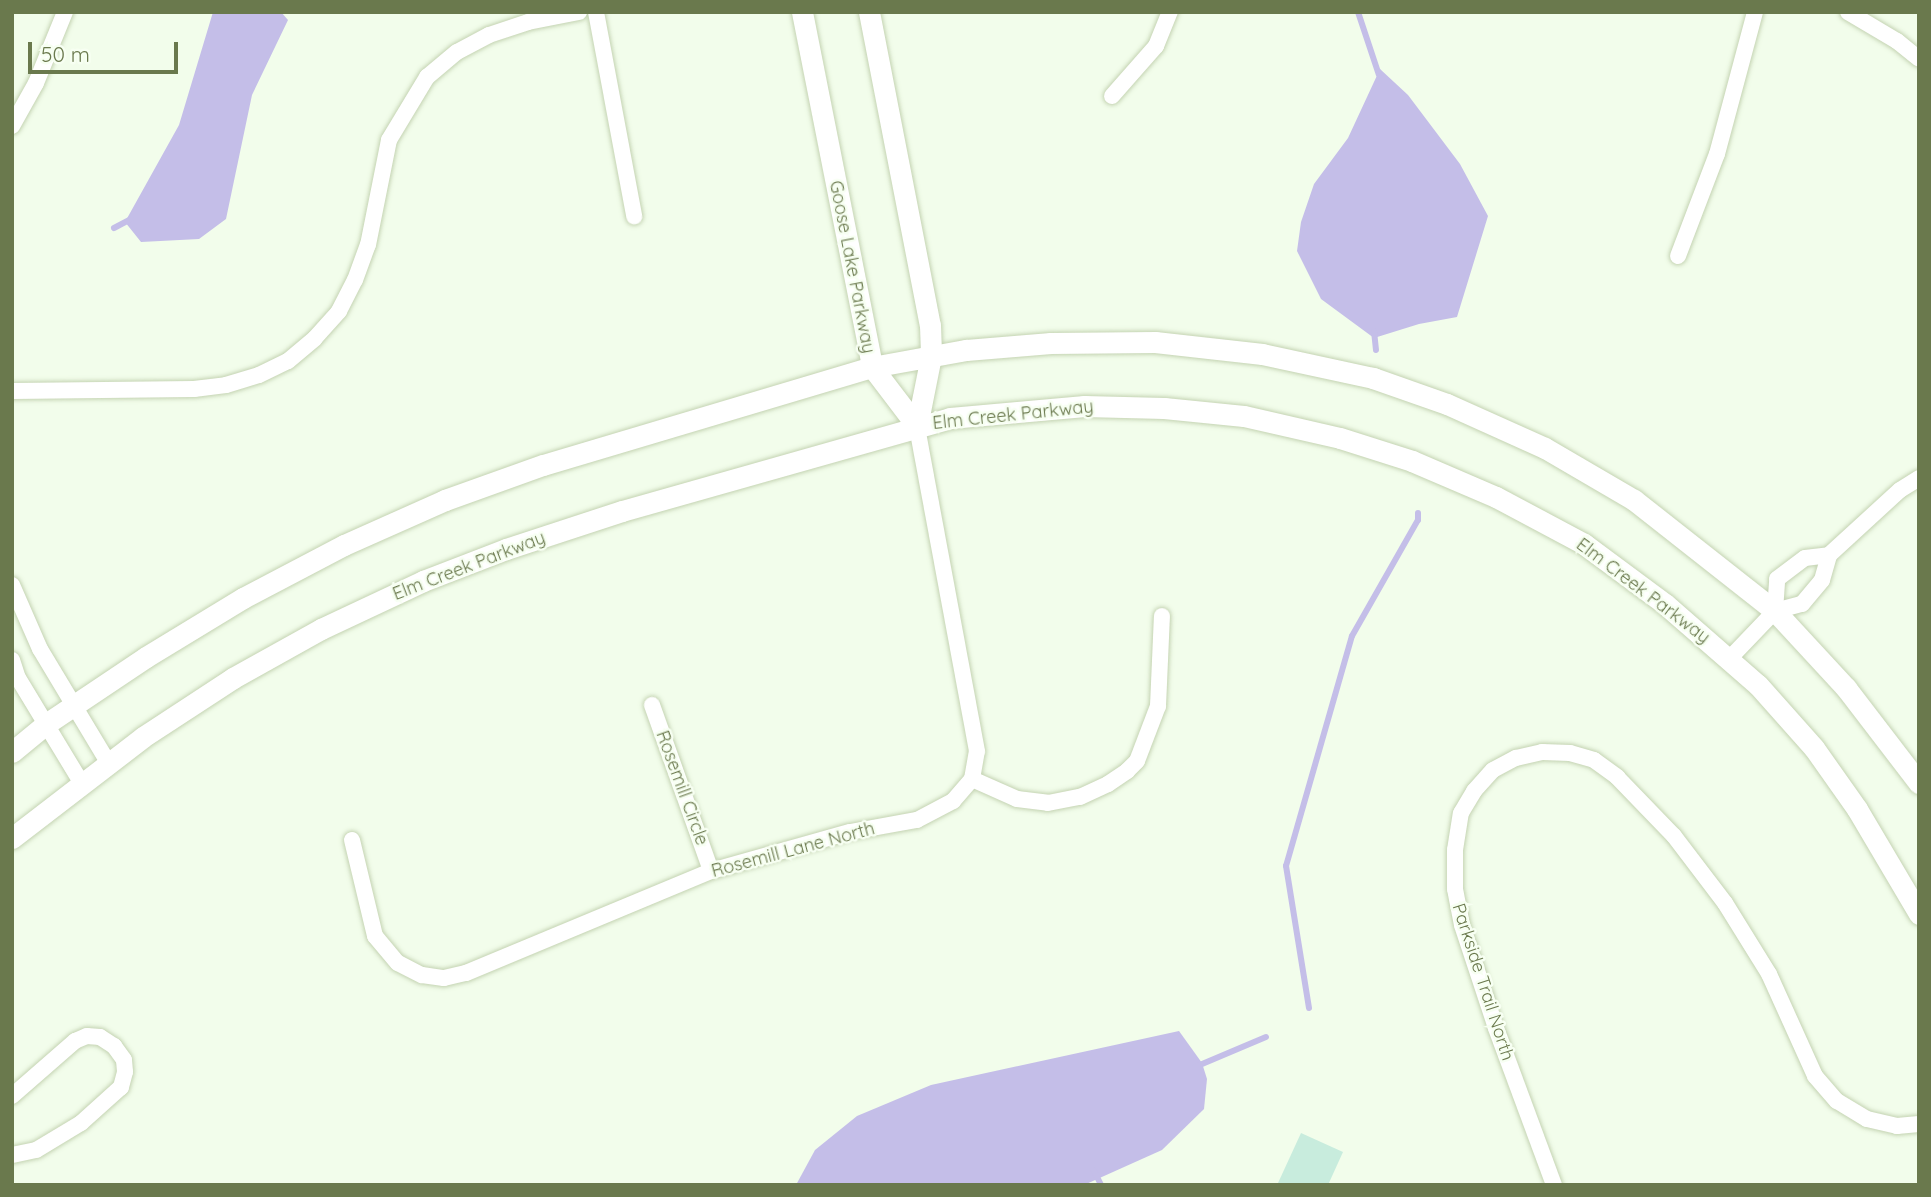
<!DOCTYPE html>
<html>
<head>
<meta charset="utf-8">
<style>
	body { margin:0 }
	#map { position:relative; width:1931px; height:1197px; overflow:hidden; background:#f2fdeb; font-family:Quicksand,sans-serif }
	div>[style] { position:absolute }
	.green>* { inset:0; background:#c8ecdd }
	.water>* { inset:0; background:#c4bee8 }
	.stream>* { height:6px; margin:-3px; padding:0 3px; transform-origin:3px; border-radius:3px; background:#c4bee8 }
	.roads { filter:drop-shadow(0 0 2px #c4d3b2) drop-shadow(0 0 2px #c4d3b2) }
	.minor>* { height:16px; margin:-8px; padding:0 8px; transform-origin:8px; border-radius:8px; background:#fff }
	.tertiary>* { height:21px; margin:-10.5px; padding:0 10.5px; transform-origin:10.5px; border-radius:10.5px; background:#fff }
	span { translate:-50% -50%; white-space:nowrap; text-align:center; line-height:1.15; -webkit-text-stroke:5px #f7fff2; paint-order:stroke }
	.street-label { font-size:18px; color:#6a794d }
	.frame { position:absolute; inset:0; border:14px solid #6a794d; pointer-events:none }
	.scale { position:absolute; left:28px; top:42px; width:150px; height:32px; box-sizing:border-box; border:4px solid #6a794d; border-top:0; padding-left:9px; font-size:21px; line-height:24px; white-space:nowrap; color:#6a794d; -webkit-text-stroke:5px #f7fff2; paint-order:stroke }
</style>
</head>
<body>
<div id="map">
	<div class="green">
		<div style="clip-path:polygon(1301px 1133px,1343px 1152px,1328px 1185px,1278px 1183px)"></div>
	</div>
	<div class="water">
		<div style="clip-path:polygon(213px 12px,281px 12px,288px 20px,252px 95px,226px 219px,199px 239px,141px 242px,125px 222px,179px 125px)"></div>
		<div style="clip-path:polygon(1380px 69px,1408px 95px,1460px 164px,1488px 216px,1457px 317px,1419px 324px,1374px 338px,1321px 299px,1297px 251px,1301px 222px,1314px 184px,1348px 138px)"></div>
		<div style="clip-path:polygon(1179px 1031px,1202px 1063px,1207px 1079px,1204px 1109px,1162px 1150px,1084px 1185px,796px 1185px,815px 1150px,857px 1116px,931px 1085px)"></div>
	</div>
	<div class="stream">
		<div style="left:1358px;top:12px;width:66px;rotate:71.6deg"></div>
		<div style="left:114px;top:228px;width:19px;rotate:-28deg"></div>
		<div style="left:1374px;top:331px;width:19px;rotate:84deg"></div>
		<div style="left:1309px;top:1008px;width:144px;rotate:-99.2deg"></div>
		<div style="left:1286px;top:866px;width:239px;rotate:-74deg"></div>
		<div style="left:1352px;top:636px;width:133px;rotate:-60.4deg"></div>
		<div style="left:1418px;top:520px;width:7px;rotate:-90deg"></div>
		<div style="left:1195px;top:1067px;width:77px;rotate:-22.9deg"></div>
		<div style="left:1094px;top:1171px;width:16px;rotate:63deg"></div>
	</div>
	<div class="roads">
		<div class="minor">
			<div style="left:596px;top:12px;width:208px;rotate:79.4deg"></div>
			<div style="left:1848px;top:12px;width:57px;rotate:30.6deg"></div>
			<div style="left:1897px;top:41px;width:28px;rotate:39deg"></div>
			<div style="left:1112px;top:96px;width:67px;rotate:-48.7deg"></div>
			<div style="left:1156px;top:46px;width:37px;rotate:-68deg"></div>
			<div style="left:12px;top:126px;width:49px;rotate:-60.8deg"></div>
			<div style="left:36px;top:83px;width:77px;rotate:-67.8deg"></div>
			<div style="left:1678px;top:256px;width:109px;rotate:-69.1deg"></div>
			<div style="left:1717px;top:154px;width:147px;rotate:-75deg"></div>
			<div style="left:12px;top:391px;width:182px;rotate:-0.6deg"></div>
			<div style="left:194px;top:389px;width:32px;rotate:-7deg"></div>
			<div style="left:226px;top:385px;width:34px;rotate:-17deg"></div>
			<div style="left:259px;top:375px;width:32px;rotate:-26deg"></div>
			<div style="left:288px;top:361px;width:35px;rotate:-40deg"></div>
			<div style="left:315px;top:338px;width:36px;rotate:-48deg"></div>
			<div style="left:339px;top:311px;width:35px;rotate:-63deg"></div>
			<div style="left:355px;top:280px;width:37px;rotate:-70deg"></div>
			<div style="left:368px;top:245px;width:107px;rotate:-78.7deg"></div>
			<div style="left:389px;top:140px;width:74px;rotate:-58.9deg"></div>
			<div style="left:427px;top:77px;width:39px;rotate:-40deg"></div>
			<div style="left:457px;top:52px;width:36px;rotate:-28deg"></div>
			<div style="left:489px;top:35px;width:41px;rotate:-18.4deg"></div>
			<div style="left:528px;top:22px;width:52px;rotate:-11.1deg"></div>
			<div style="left:12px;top:585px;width:70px;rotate:66.4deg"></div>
			<div style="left:40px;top:649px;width:132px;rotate:59deg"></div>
			<div style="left:1775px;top:611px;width:32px;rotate:-86deg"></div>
			<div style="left:1777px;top:579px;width:35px;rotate:-37deg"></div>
			<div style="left:1805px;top:558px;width:24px;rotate:-7deg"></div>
			<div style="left:1730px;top:658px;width:65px;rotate:-46.2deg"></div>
			<div style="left:1775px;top:611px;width:28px;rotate:-15deg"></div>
			<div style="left:1802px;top:604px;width:31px;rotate:-50deg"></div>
			<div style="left:1822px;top:580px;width:26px;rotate:-74deg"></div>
			<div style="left:1829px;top:555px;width:96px;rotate:-42.5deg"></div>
			<div style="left:1900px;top:490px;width:22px;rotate:-32deg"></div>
			<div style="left:12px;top:660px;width:19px;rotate:72deg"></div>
			<div style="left:18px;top:678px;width:122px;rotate:58.8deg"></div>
			<div style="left:652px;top:705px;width:176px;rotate:70.4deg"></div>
			<div style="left:972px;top:779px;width:49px;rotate:24deg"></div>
			<div style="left:1017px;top:799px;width:31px;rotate:7deg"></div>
			<div style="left:1048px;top:803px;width:33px;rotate:-11deg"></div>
			<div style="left:1080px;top:797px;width:31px;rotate:-25deg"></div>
			<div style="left:1108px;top:784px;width:23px;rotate:-34deg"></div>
			<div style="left:1127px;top:771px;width:14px;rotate:-45deg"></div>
			<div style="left:1137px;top:761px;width:59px;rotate:-69.1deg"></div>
			<div style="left:1158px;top:706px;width:90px;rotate:-87.5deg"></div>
			<div style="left:352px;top:840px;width:99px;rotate:76.5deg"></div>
			<div style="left:375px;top:936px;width:35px;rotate:50deg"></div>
			<div style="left:398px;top:963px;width:27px;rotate:27deg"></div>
			<div style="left:422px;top:975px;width:22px;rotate:8deg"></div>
			<div style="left:444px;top:978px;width:23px;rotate:-13deg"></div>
			<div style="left:466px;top:973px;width:265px;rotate:-22.6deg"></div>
			<div style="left:711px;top:871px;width:144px;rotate:-15.7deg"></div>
			<div style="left:850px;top:832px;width:68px;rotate:-10.2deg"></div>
			<div style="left:917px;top:820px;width:41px;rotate:-27.8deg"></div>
			<div style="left:953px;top:801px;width:29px;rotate:-49deg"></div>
			<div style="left:972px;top:779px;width:28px;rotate:-80deg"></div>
			<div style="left:977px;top:751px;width:330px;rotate:-100.5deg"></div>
			<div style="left:12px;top:1096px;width:84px;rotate:-41.1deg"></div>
			<div style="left:75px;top:1041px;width:13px;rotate:-23deg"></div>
			<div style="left:87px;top:1036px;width:13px;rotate:4deg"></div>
			<div style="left:100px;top:1037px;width:17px;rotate:33deg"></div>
			<div style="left:114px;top:1046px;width:17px;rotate:54deg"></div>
			<div style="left:124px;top:1060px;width:12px;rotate:85deg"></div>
			<div style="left:125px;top:1072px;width:16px;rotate:105deg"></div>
			<div style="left:121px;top:1087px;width:54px;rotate:138deg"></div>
			<div style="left:81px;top:1123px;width:52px;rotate:149deg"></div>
			<div style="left:36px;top:1150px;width:25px;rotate:168deg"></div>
			<div style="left:1554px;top:1185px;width:167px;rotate:-110.3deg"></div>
			<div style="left:1496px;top:1028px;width:108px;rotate:-108.3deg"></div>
			<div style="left:1462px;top:925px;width:37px;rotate:-101deg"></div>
			<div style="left:1455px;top:889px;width:39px;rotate:-90deg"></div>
			<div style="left:1455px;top:850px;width:37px;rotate:-81deg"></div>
			<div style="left:1461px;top:813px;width:26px;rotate:-59deg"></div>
			<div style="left:1474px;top:791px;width:28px;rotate:-48deg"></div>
			<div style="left:1493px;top:770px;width:26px;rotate:-28deg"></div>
			<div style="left:1516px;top:758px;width:27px;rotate:-13deg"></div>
			<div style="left:1542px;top:752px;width:28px;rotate:2deg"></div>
			<div style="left:1570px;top:753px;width:25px;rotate:16deg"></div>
			<div style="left:1594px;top:760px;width:29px;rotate:36deg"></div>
			<div style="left:1617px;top:777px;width:82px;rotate:46deg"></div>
			<div style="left:1674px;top:836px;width:84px;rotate:52.7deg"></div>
			<div style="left:1725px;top:903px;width:84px;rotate:58.2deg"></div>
			<div style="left:1769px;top:974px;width:112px;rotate:65.7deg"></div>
			<div style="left:1815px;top:1076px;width:33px;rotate:49deg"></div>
			<div style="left:1837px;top:1101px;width:35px;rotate:31deg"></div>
			<div style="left:1867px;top:1119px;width:31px;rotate:13deg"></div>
			<div style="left:1897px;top:1126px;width:22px;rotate:-5deg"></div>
		</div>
		<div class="tertiary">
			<div style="left:802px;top:12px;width:362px;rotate:78.8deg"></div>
			<div style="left:872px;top:367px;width:74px;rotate:52.7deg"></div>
			<div style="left:869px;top:12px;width:319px;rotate:79deg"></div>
			<div style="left:930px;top:325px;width:31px;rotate:88deg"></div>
			<div style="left:931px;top:356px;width:71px;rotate:101.3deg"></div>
			<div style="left:12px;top:752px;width:44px;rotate:-39.5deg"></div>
			<div style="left:46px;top:724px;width:120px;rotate:-33.8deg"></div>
			<div style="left:146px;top:657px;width:114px;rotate:-31.3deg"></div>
			<div style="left:243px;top:598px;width:114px;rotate:-27.7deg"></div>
			<div style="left:344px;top:545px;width:111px;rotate:-24deg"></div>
			<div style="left:445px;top:500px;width:104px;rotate:-19.7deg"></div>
			<div style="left:543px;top:465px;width:343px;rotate:-16.6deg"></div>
			<div style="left:872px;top:367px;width:96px;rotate:-10.3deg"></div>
			<div style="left:966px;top:350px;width:85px;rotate:-4.7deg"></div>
			<div style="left:1051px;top:343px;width:104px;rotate:-0.6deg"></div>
			<div style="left:1155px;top:342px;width:108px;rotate:6.4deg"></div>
			<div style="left:1262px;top:354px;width:114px;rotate:12.2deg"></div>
			<div style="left:1373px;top:378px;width:78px;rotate:19.4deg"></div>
			<div style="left:1447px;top:404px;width:107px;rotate:24.2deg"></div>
			<div style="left:1545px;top:448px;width:103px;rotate:30.3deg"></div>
			<div style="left:1634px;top:500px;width:179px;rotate:38.2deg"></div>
			<div style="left:1775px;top:611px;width:105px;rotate:47.3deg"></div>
			<div style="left:1846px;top:688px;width:120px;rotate:52.5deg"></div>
			<div style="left:12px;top:838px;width:165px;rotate:-37.6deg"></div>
			<div style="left:143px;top:737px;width:108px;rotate:-33.2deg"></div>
			<div style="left:233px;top:678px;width:101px;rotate:-29.1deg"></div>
			<div style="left:321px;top:629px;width:113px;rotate:-25.2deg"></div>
			<div style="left:423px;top:581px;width:89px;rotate:-21.1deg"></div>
			<div style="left:506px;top:549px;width:122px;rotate:-18.1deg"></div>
			<div style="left:622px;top:511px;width:341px;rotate:-15.8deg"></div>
			<div style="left:950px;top:418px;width:135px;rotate:-5.1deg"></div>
			<div style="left:1084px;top:406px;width:80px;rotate:1.4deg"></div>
			<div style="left:1164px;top:408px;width:80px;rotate:5.7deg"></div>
			<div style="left:1244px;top:416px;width:98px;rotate:12.9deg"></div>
			<div style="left:1340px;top:438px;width:76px;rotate:17.7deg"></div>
			<div style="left:1412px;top:461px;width:91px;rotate:23.2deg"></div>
			<div style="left:1496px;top:497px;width:100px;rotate:28.1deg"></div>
			<div style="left:1584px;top:544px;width:101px;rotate:36.5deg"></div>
			<div style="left:1665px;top:604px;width:123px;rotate:41.1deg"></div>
			<div style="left:1758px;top:685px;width:84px;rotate:48.4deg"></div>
			<div style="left:1814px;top:748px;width:75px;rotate:54.8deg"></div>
			<div style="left:1857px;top:809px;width:122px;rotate:59.4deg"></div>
		</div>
	</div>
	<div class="street-label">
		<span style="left:852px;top:267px;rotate:79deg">Goose Lake Parkway</span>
		<span style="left:1013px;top:415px;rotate:-6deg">Elm Creek Parkway</span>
		<span style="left:469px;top:566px;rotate:-21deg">Elm Creek Parkway</span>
		<span style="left:1643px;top:591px;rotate:37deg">Elm Creek Parkway</span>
		<span style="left:682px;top:788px;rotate:70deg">Rosemill Circle</span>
		<span style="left:793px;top:850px;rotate:-15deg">Rosemill Lane North</span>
		<span style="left:1483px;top:982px;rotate:72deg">Parkside Trail North</span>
	</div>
	<div class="frame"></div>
	<div class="scale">50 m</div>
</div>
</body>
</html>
